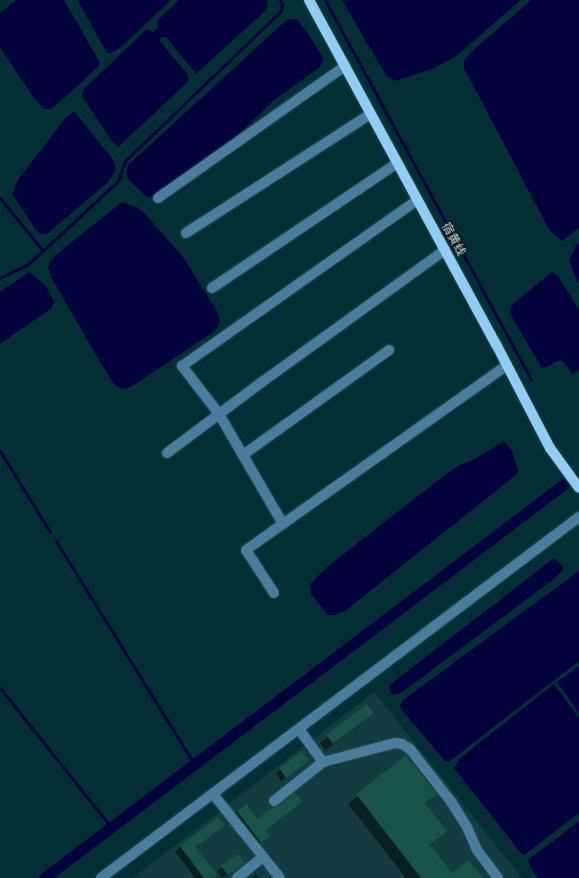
<!DOCTYPE html>
<html>
<head>
<meta charset="utf-8">
<style>
	body { margin:0 }
	#map { position:relative; width:579px; height:878px; overflow:hidden; background:#032f34; font-family:"Noto Serif","Noto Sans SC",serif }
	div>[style] { position:absolute }
	.built>* { inset:0; background:#143b40 }
	.water>* { inset:0; background:#04023d }
	.shadow>* { inset:0; background:#0007 }
	.stream>* { height:3px; margin:-1.5px; padding:0 1.5px; transform-origin:1.5px; border-radius:1.5px; background:#04023d }
	.canal>* { height:11px; margin:-5.5px; padding:0 5.5px; transform-origin:5.5px; border-radius:5.5px; background:#04023d }
	.building>* { inset:0; background:#175346 }
	.roads { filter:drop-shadow(0 0 1px #234c50) drop-shadow(0 0 1px #234c50) }
	.minor>* { height:10px; margin:-5px; padding:0 5px; transform-origin:5px; border-radius:5px; background:#497d9d }
	.major>* { height:10px; margin:-5px; padding:0 5px; transform-origin:5px; border-radius:5px; background:#8fcdf5 }
	span { translate:-50% -50%; white-space:nowrap; text-align:center; line-height:1.15; -webkit-text-stroke:3px #051417; paint-order:stroke }
	.street-label { font-size:12px; color:#cee3e6 }
</style>
</head>
<body>
<div id="map">
	<div class="built">
		<div style="clip-path:polygon(374px 692px,522px 878px,133px 878px)"></div>
	</div>
	<div class="water">
		<div style="clip-path:polygon(16px 0,64px 0,99px 61px,99px 65px,96px 69px,52px 109px,44px 109px,33px 97px,0 47px,0 13px)"></div>
		<div style="clip-path:polygon(79px 0,171px 0,120px 48px,111px 53px,107px 53px,79px 3px)"></div>
		<div style="clip-path:polygon(179px 0,267px 0,268px 3px,265px 11px,196px 74px,166px 37px,161px 37px,160px 41px,188px 75px,189px 81px,118px 147px,112px 141px,83px 98px,82px 94px,84px 89px,147px 29px,153px 32px,158px 28px,157px 24px,159px 19px)"></div>
		<div style="clip-path:polygon(342px 0,521px 0,455px 57px,432px 69px,395px 81px,387px 76px,381px 67px)"></div>
		<div style="clip-path:polygon(531px 0,579px 0,579px 228px,562px 241px,550px 231px,464px 68px,464px 61px,470px 53px)"></div>
		<div style="clip-path:polygon(289px 19px,297px 19px,309px 35px,324px 59px,320px 67px,273px 101px,227px 146px,162px 193px,153px 197px,147px 197px,130px 181px,126px 175px,128px 165px,281px 25px)"></div>
		<div style="clip-path:polygon(74px 111px,114px 161px,116px 170px,108px 182px,47px 234px,41px 234px,36px 230px,12px 194px,19px 178px,64px 120px)"></div>
		<div style="clip-path:polygon(122px 202px,138px 208px,146px 215px,183px 257px,218px 313px,220px 323px,215px 331px,131px 387px,122px 389px,115px 385px,100px 362px,51px 277px,48px 267px,51px 260px,63px 249px)"></div>
		<div style="clip-path:polygon(579px 243px,579px 284px,569px 261px,575px 247px)"></div>
		<div style="clip-path:polygon(29px 272px,45px 285px,54px 301px,52px 308px,0 344px,0 292px)"></div>
		<div style="clip-path:polygon(552px 272px,558px 276px,579px 310px,579px 370px,572px 374px,564px 362px,559px 360px,547px 367px,542px 368px,514px 321px,510px 312px,512px 305px)"></div>
		<div style="clip-path:polygon(504px 441px,512px 451px,518px 470px,516px 475px,345px 611px,335px 615px,328px 615px,311px 594px,310px 584px,327px 567px,450px 471px,459px 465px,475px 459px)"></div>
		<div style="clip-path:polygon(554px 558px,562px 566px,563px 570px,554px 579px,401px 693px,393px 695px,389px 689px,389px 686px,392px 683px)"></div>
		<div style="clip-path:polygon(579px 571px,579px 661px,455px 757px,450px 761px,445px 761px,401px 709px,400px 705px,403px 700px)"></div>
		<div style="clip-path:polygon(579px 666px,579px 713px,557px 682px)"></div>
		<div style="clip-path:polygon(554px 684px,579px 718px,579px 813px,524px 855px,521px 853px,454px 768px,459px 759px)"></div>
		<div style="clip-path:polygon(579px 821px,579px 878px,539px 878px,532px 870px,528px 860px)"></div>
	</div>
	<div class="shadow">
		<div style="clip-path:polygon(367px 705px,373px 713px,326px 750px,320px 743px)"></div>
		<div style="clip-path:polygon(302px 753px,308px 761px,281px 781px,276px 773px)"></div>
		<div style="clip-path:polygon(406px 756px,435px 794px,425px 804px,446px 831px,430px 846px,452px 874px,478px 878px,406px 878px,348px 804px)"></div>
		<div style="clip-path:polygon(301px 802px,265px 830px,269px 836px,255px 848px,232px 817px,246px 805px,257px 820px)"></div>
		<div style="clip-path:polygon(223px 825px,195px 848px,212px 878px,195px 878px,175px 852px,181px 846px)"></div>
		<div style="clip-path:polygon(238px 855px,239px 867px,222px 878px,217px 871px)"></div>
		<div style="clip-path:polygon(256px 874px,259px 878px,252px 878px)"></div>
	</div>
	<div class="stream">
		<div style="left:325px;top:0;width:432px;rotate:61.5deg"></div>
		<div style="left:0;top:198px;width:68px;rotate:50.9deg"></div>
		<div style="left:0;top:278px;width:30px;rotate:-26deg"></div>
		<div style="left:27px;top:265px;width:9px;rotate:-41deg"></div>
		<div style="left:34px;top:259px;width:115px;rotate:-42.9deg"></div>
		<div style="left:118px;top:181px;width:21px;rotate:-71deg"></div>
		<div style="left:125px;top:161px;width:216px;rotate:-43.9deg"></div>
		<div style="left:281px;top:11px;width:7px;rotate:-82deg"></div>
		<div style="left:282px;top:4px;width:4px;rotate:-117deg"></div>
		<div style="left:0;top:451px;width:95px;rotate:58.3deg"></div>
		<div style="left:56px;top:541px;width:262px;rotate:58.2deg"></div>
		<div style="left:0;top:688px;width:178px;rotate:51.4deg"></div>
	</div>
	<div class="canal">
		<div style="left:44px;top:878px;width:652px;rotate:-37.15deg"></div>
	</div>
	<div class="building">
		<div style="clip-path:polygon(367px 704px,374px 713px,333px 744px,326px 735px)"></div>
		<div style="clip-path:polygon(302px 751px,309px 761px,286px 778px,279px 768px)"></div>
		<div style="clip-path:polygon(406px 755px,437px 794px,425px 803px,447px 831px,430px 845px,452px 873px,469px 860px,483px 878px,421px 878px,356px 794px)"></div>
		<div style="clip-path:polygon(295px 792px,302px 802px,266px 830px,270px 836px,261px 843px,237px 811px,247px 804px,257px 819px,273px 807px,278px 806px)"></div>
		<div style="clip-path:polygon(218px 817px,225px 825px,196px 847px,217px 875px,213px 878px,204px 878px,180px 846px)"></div>
		<div style="clip-path:polygon(238px 854px,245px 863px,228px 875px,221px 866px)"></div>
	</div>
	<div class="roads">
		<div class="minor">
			<div style="left:158px;top:198px;width:229px;rotate:-35.2deg"></div>
			<div style="left:186px;top:233px;width:220px;rotate:-32.8deg"></div>
			<div style="left:212px;top:288px;width:223px;rotate:-34deg"></div>
			<div style="left:167px;top:453px;width:119px;rotate:-36.8deg"></div>
			<div style="left:262px;top:382px;width:226px;rotate:-35.8deg"></div>
			<div style="left:243px;top:455px;width:180px;rotate:-35.7deg"></div>
			<div style="left:283px;top:524px;width:127px;rotate:-120.2deg"></div>
			<div style="left:219px;top:414px;width:61px;rotate:-127.6deg"></div>
			<div style="left:182px;top:366px;width:288px;rotate:-35.2deg"></div>
			<div style="left:274px;top:593px;width:51px;rotate:-123.1deg"></div>
			<div style="left:246px;top:550px;width:320px;rotate:-35.3deg"></div>
			<div style="left:299px;top:729px;width:41px;rotate:54deg"></div>
			<div style="left:213px;top:794px;width:107px;rotate:51.4deg"></div>
			<div style="left:274px;top:801px;width:63px;rotate:-38.5deg"></div>
			<div style="left:323px;top:762px;width:74px;rotate:-14.8deg"></div>
			<div style="left:395px;top:743px;width:7px;rotate:8deg"></div>
			<div style="left:402px;top:744px;width:9px;rotate:32deg"></div>
			<div style="left:410px;top:749px;width:68px;rotate:52.1deg"></div>
			<div style="left:452px;top:803px;width:26px;rotate:58deg"></div>
			<div style="left:466px;top:825px;width:27px;rotate:66deg"></div>
			<div style="left:477px;top:850px;width:35px;rotate:53deg"></div>
			<div style="left:101px;top:878px;width:599px;rotate:-37.06deg"></div>
			<div style="left:237px;top:878px;width:33px;rotate:-39deg"></div>
		</div>
		<div class="major">
			<div style="left:309px;top:0;width:392px;rotate:61.5deg"></div>
			<div style="left:496px;top:344px;width:117px;rotate:62.6deg"></div>
			<div style="left:550px;top:448px;width:49px;rotate:54.1deg"></div>
		</div>
	</div>
	<div class="street-label">
		<span style="left:454px;top:239px;rotate:61deg">宿黄线</span>
	</div>
</div>
</body>
</html>
